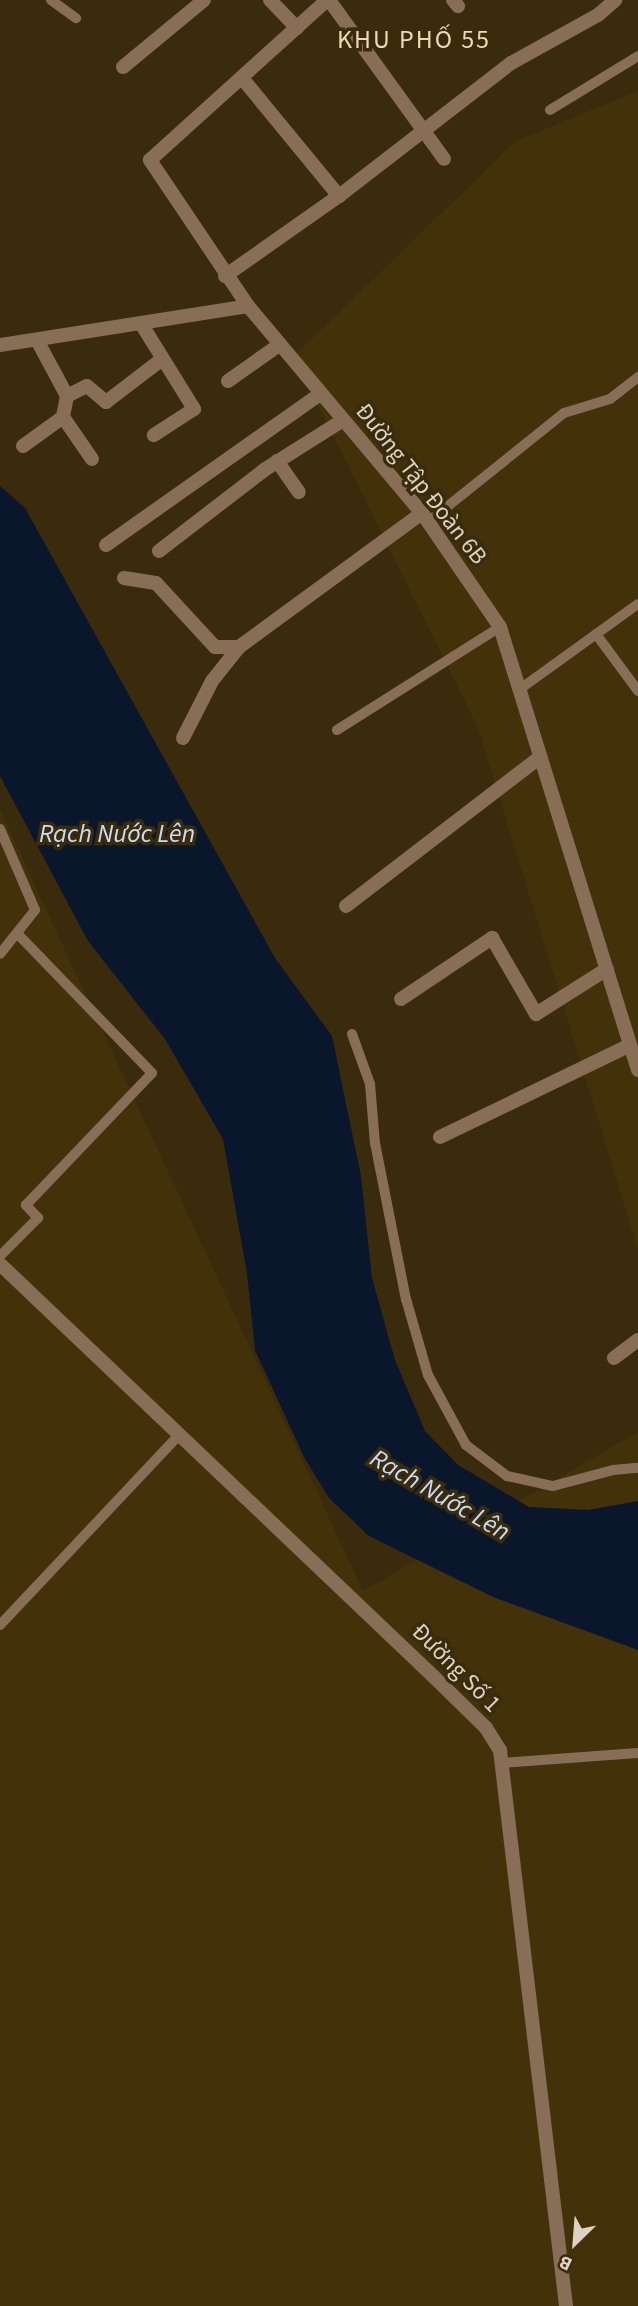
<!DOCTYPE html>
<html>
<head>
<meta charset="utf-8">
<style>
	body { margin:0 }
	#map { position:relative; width:638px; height:2306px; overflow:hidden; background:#3a2b0d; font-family:"Source Sans 3",sans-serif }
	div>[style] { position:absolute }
	.built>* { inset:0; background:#43310a }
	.water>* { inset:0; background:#09162b }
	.service>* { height:10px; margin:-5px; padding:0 5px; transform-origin:5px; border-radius:5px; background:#886e56 }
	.minor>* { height:14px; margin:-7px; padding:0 7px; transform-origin:7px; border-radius:7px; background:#886e56 }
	span { translate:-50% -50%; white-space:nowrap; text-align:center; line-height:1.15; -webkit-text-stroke:7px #3a2b0d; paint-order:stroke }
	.street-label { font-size:24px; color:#dcd3c2 }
	.neighbourhood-label { font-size:26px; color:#edd9b8; letter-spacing:2px }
	.water-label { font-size:26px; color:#c8dbf8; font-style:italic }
	.north { position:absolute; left:540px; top:2208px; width:70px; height:70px; -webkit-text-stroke:5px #3a2b0d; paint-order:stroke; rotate:205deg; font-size:19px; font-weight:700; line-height:28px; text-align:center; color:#dcd3c2 }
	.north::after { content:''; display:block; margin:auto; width:24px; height:32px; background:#dcd3c2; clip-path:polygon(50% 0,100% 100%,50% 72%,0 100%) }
</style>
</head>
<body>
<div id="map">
	<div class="built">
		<div style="clip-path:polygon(638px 91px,638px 1250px,478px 728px,294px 356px,516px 141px)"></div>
		<div style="clip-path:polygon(0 810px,363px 1591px,638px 1432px,638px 2306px,0 2306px)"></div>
	</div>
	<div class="water">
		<div style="clip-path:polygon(0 486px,25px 508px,275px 958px,332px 1036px,361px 1176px,372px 1278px,395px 1360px,425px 1431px,458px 1465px,529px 1507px,588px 1510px,638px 1501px,638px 1650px,493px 1597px,369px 1536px,329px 1498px,304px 1457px,255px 1350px,247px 1273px,223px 1139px,165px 1039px,88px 941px,0 776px)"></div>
	</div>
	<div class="service">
		<div style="left:51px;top:0;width:31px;rotate:36deg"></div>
		<div style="left:550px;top:110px;width:103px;rotate:-31.5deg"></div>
		<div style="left:428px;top:522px;width:174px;rotate:-38.7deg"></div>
		<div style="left:564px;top:413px;width:48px;rotate:-16.9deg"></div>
		<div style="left:610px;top:399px;width:36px;rotate:-38deg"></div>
		<div style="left:596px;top:634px;width:71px;rotate:53.6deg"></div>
		<div style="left:520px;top:689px;width:145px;rotate:-35.8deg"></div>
		<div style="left:337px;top:730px;width:193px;rotate:-32.3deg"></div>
		<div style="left:0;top:829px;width:88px;rotate:66.6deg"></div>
		<div style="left:35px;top:910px;width:56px;rotate:128.5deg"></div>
		<div style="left:352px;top:1034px;width:53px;rotate:70.2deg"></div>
		<div style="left:370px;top:1084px;width:59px;rotate:85.2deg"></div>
		<div style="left:375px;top:1143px;width:159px;rotate:78.8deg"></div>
		<div style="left:406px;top:1299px;width:79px;rotate:73.9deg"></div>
		<div style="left:428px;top:1375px;width:80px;rotate:61.5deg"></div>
		<div style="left:466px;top:1445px;width:51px;rotate:37.1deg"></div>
		<div style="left:507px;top:1476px;width:47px;rotate:12.3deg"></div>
		<div style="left:553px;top:1486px;width:62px;rotate:-14.9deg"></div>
		<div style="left:613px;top:1470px;width:25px;rotate:-5deg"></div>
		<div style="left:0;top:1256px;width:54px;rotate:-45deg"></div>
		<div style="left:38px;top:1218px;width:18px;rotate:-133deg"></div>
		<div style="left:26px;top:1205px;width:182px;rotate:-46.3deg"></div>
		<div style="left:152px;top:1073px;width:194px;rotate:-134deg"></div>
		<div style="left:0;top:1625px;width:261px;rotate:-46.7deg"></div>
		<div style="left:502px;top:1763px;width:136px;rotate:-4.2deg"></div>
	</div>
	<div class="minor">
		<div style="left:270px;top:0;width:39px;rotate:46deg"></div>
		<div style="left:329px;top:0;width:196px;rotate:54.1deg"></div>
		<div style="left:453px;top:0;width:8px;rotate:50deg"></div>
		<div style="left:123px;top:67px;width:105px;rotate:-39.6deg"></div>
		<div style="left:242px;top:78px;width:153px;rotate:50.6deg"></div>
		<div style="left:225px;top:276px;width:139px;rotate:-35.1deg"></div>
		<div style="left:339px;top:196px;width:217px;rotate:-37.7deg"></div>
		<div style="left:511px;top:63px;width:99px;rotate:-28.9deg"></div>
		<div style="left:598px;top:15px;width:23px;rotate:-41deg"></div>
		<div style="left:248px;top:306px;width:176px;rotate:-123.9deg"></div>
		<div style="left:150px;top:160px;width:239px;rotate:-42.1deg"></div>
		<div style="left:142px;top:325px;width:99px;rotate:58.2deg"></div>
		<div style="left:194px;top:409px;width:48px;rotate:147deg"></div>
		<div style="left:37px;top:340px;width:64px;rotate:61.8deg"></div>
		<div style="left:67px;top:396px;width:21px;rotate:101deg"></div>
		<div style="left:63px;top:417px;width:51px;rotate:55.4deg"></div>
		<div style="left:0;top:345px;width:251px;rotate:-8.9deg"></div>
		<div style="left:248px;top:306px;width:270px;rotate:50deg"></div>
		<div style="left:422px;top:513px;width:138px;rotate:55.6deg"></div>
		<div style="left:500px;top:627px;width:464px;rotate:72.7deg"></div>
		<div style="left:228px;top:381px;width:62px;rotate:-35.2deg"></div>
		<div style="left:67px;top:396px;width:22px;rotate:-27deg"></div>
		<div style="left:87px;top:386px;width:25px;rotate:40deg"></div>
		<div style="left:106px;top:402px;width:69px;rotate:-37.4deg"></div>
		<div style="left:23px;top:446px;width:49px;rotate:-35.9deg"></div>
		<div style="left:277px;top:461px;width:38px;rotate:55deg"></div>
		<div style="left:106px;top:545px;width:262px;rotate:-35.2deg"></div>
		<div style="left:159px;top:551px;width:133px;rotate:-37.6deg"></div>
		<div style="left:264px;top:470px;width:93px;rotate:-32.3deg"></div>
		<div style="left:124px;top:578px;width:32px;rotate:9deg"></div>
		<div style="left:156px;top:583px;width:87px;rotate:47.3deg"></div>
		<div style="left:215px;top:647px;width:24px"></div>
		<div style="left:183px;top:738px;width:64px;rotate:-63deg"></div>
		<div style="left:212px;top:681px;width:43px;rotate:-51.5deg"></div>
		<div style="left:239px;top:647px;width:227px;rotate:-36.2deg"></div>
		<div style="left:346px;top:906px;width:245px;rotate:-37.5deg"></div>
		<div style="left:401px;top:999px;width:110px;rotate:-33.8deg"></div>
		<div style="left:492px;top:938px;width:88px;rotate:59.9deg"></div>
		<div style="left:536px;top:1014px;width:84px;rotate:-32.4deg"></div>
		<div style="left:440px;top:1137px;width:211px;rotate:-25.8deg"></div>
		<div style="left:0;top:1264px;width:599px;rotate:43.58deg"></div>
		<div style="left:434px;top:1677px;width:73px;rotate:44.4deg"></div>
		<div style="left:486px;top:1728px;width:26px;rotate:58deg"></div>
		<div style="left:500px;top:1750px;width:560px;rotate:83.23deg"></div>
		<div style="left:614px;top:1358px;width:30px;rotate:-37deg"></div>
	</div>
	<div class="street-label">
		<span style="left:421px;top:484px;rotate:52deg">Đường Tập Đoàn 6B</span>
		<span style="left:456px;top:1668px;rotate:45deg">Đường Số 1</span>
	</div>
	<div class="neighbourhood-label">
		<span style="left:414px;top:40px">KHU PHỐ 55</span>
	</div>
	<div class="water-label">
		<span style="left:117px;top:834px">Rạch Nước Lên</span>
		<span style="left:440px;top:1495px;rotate:30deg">Rạch Nước Lên</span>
	</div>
	<div class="north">B</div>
</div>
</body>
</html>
